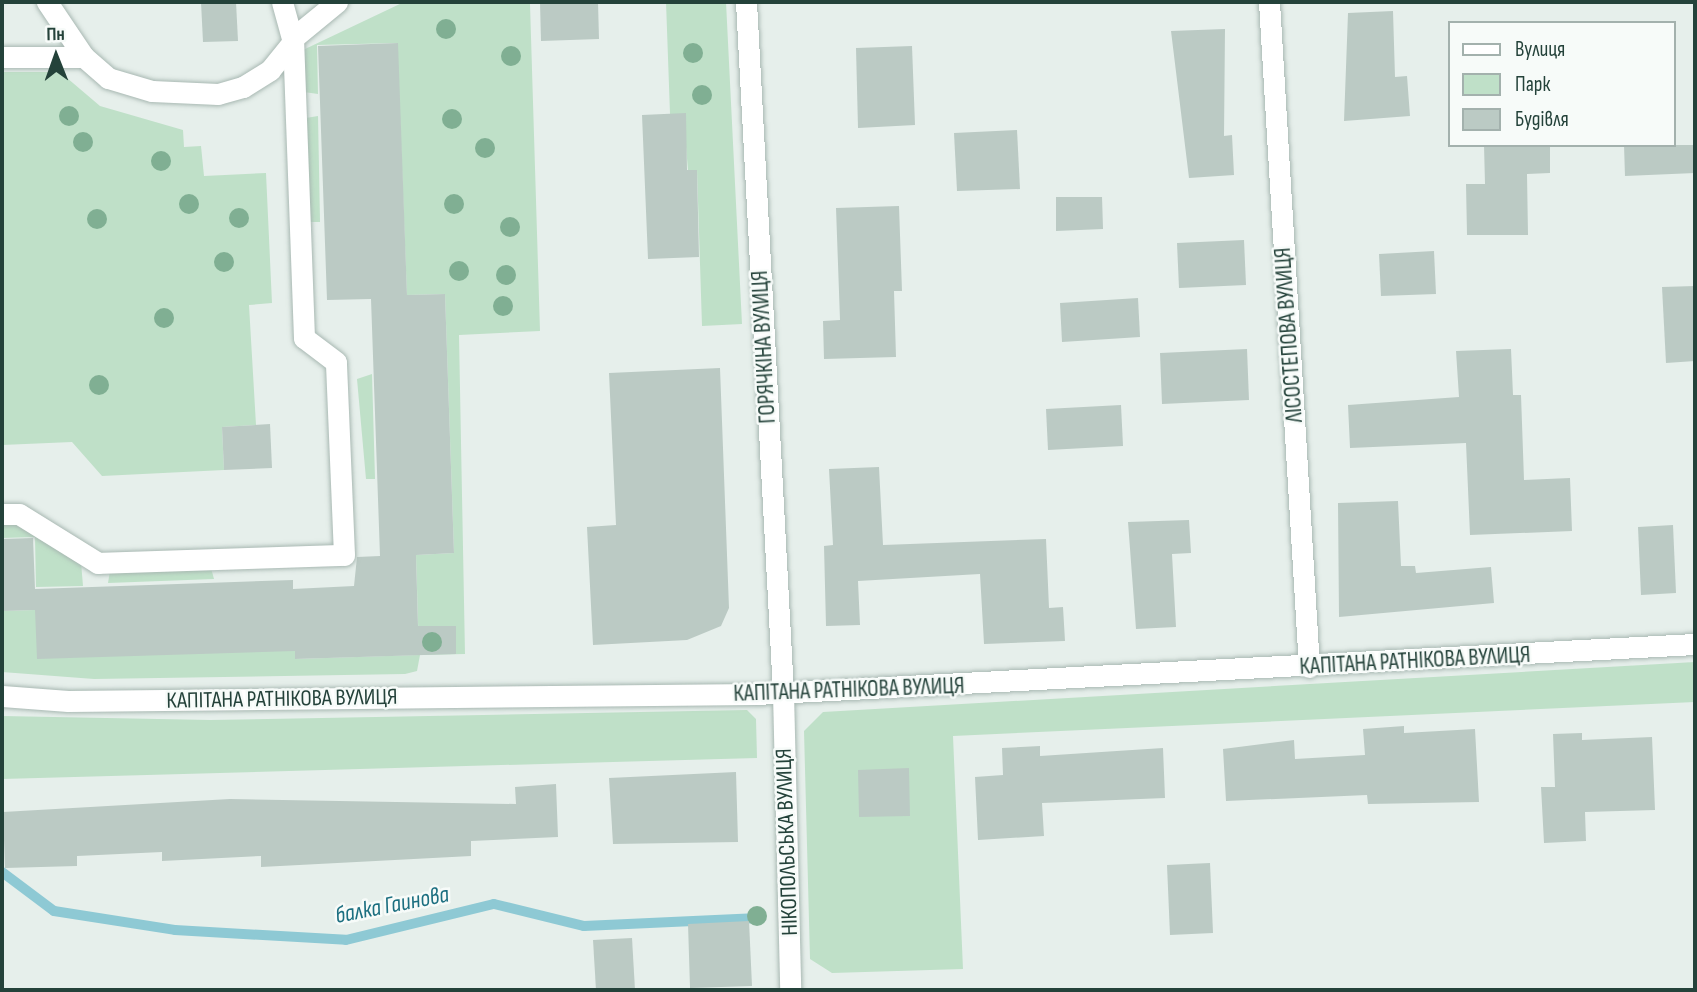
<!DOCTYPE html>
<html>
<head>
<meta charset="utf-8">
<style>
	body { margin:0 }
	#map { position:relative; width:1697px; height:992px; overflow:hidden; background:#e6efeb; font-family:"Sofia Sans Condensed",sans-serif }
	div>[style] { position:absolute }
	.green>* { inset:0; background:#bfe0c8 }
	.stream>* { height:10px; margin:-5px; padding:0 5px; transform-origin:5px; border-radius:5px; background:#8ec9d4 }
	.building>* { inset:0; background:#bbcac4 }
	.roads { filter:drop-shadow(0 0 2px #a8b8b2) drop-shadow(0 0 2px #a8b8b2) }
	.minor>* { height:21px; margin:-10.5px; padding:0 10.5px; transform-origin:10.5px; border-radius:10.5px; background:#fff }
	.trees>* { width:20px; height:20px; margin:-10px; border-radius:50%; background:#80af93 }
	span { translate:-50% -50%; white-space:nowrap; text-align:center; line-height:1.15; -webkit-text-stroke:5px #f7fbf9; paint-order:stroke }
	.street-label { font-size:23px; color:#24423a }
	.water-label { font-size:24px; color:#1c6f80; font-style:italic }
	.frame { position:absolute; inset:0; border:4px solid #24423a; pointer-events:none }
	.legend { position:absolute; left:1448px; top:21px; width:228px; height:126px; box-sizing:border-box; background:#f7fbf9; border:2px solid #a3b1ad; margin:0; padding:9px 12px; list-style:none; font-size:21px; color:#24423a }
	.legend li { display:flex; align-items:center; gap:14px; height:35px }
	.legend b { width:35px; border:2px solid #a3b1ad }
	.north { position:absolute; left:21px; top:21px; width:70px; height:70px; -webkit-text-stroke:5px #f7fbf9; paint-order:stroke; rotate:359deg; font-size:19px; font-weight:700; line-height:28px; text-align:center; color:#24423a }
	.north::after { content:''; display:block; margin:auto; width:24px; height:32px; background:#24423a; clip-path:polygon(50% 0,100% 100%,50% 72%,0 100%) }
</style>
</head>
<body>
<div id="map">
	<div class="green">
		<div style="clip-path:polygon(404px 2px,530px 4px,540px 331px,459px 335px,465px 654px,420px 655px,417px 671px,405px 674px,94px 679px,2px 672px,2px 611px,35px 610px,295px 651px,295px 659px,419px 655px,416px 555px,454px 553px,445px 294px,407px 295px,397px 43px,317px 45px,318px 94px,304px 92px,303px 50px)"></div>
		<div style="clip-path:polygon(666px 2px,726px 2px,742px 324px,702px 326px,697px 170px,688px 170px,686px 147px,670px 114px)"></div>
		<div style="clip-path:polygon(2px 72px,60px 72px,100px 106px,183px 130px,184px 147px,201px 146px,204px 176px,266px 173px,272px 303px,249px 305px,256px 425px,222px 427px,224px 470px,102px 476px,72px 442px,2px 445px)"></div>
		<div style="clip-path:polygon(318px 116px,320px 222px,310px 222px,306px 118px)"></div>
		<div style="clip-path:polygon(372px 374px,375px 479px,366px 479px,357px 379px)"></div>
		<div style="clip-path:polygon(18px 521px,81px 562px,83px 586px,36px 587px,35px 537px,2px 538px,2px 522px)"></div>
		<div style="clip-path:polygon(211px 568px,214px 579px,108px 583px,110px 571px)"></div>
		<div style="clip-path:polygon(1695px 662px,1695px 702px,953px 736px,963px 969px,832px 973px,810px 959px,804px 731px,823px 712px)"></div>
		<div style="clip-path:polygon(747px 710px,756px 719px,757px 758px,2px 779px,2px 716px,210px 720px)"></div>
	</div>
	<div class="stream">
		<div style="left:2px;top:872px;width:65px;rotate:36.9deg"></div>
		<div style="left:54px;top:911px;width:122px;rotate:8.9deg"></div>
		<div style="left:175px;top:930px;width:171px;rotate:3.3deg"></div>
		<div style="left:346px;top:940px;width:152px;rotate:-13.7deg"></div>
		<div style="left:494px;top:904px;width:93px;rotate:13.7deg"></div>
		<div style="left:584px;top:926px;width:175px;rotate:-2.6deg"></div>
	</div>
	<div class="building">
		<div style="clip-path:polygon(201px 2px,236px 2px,238px 41px,203px 42px)"></div>
		<div style="clip-path:polygon(540px 2px,598px 2px,599px 39px,541px 41px)"></div>
		<div style="clip-path:polygon(1393px 11px,1395px 77px,1407px 76px,1410px 116px,1344px 121px,1348px 13px)"></div>
		<div style="clip-path:polygon(1225px 29px,1224px 136px,1232px 135px,1234px 175px,1189px 178px,1171px 31px)"></div>
		<div style="clip-path:polygon(398px 43px,407px 295px,445px 294px,454px 553px,416px 555px,418px 626px,456px 626px,456px 654px,295px 659px,295px 651px,37px 659px,35px 610px,2px 611px,2px 539px,33px 538px,35px 589px,293px 580px,293px 589px,354px 586px,357px 557px,380px 556px,371px 299px,327px 300px,318px 46px)"></div>
		<div style="clip-path:polygon(912px 46px,915px 125px,858px 128px,856px 48px)"></div>
		<div style="clip-path:polygon(686px 113px,687px 170px,697px 170px,699px 257px,648px 259px,642px 115px)"></div>
		<div style="clip-path:polygon(1017px 130px,1020px 189px,957px 191px,954px 133px)"></div>
		<div style="clip-path:polygon(1484px 145px,1550px 145px,1550px 173px,1527px 174px,1528px 235px,1467px 235px,1466px 184px,1485px 184px)"></div>
		<div style="clip-path:polygon(1624px 145px,1695px 145px,1695px 173px,1625px 176px)"></div>
		<div style="clip-path:polygon(1056px 197px,1102px 197px,1103px 229px,1056px 231px)"></div>
		<div style="clip-path:polygon(899px 206px,902px 291px,894px 291px,896px 357px,824px 359px,823px 321px,840px 320px,836px 208px)"></div>
		<div style="clip-path:polygon(1244px 240px,1246px 285px,1179px 288px,1177px 243px)"></div>
		<div style="clip-path:polygon(1434px 251px,1436px 294px,1381px 296px,1379px 254px)"></div>
		<div style="clip-path:polygon(1695px 286px,1695px 361px,1666px 363px,1662px 287px)"></div>
		<div style="clip-path:polygon(1138px 298px,1140px 337px,1062px 342px,1060px 303px)"></div>
		<div style="clip-path:polygon(1247px 349px,1249px 400px,1162px 404px,1160px 353px)"></div>
		<div style="clip-path:polygon(1511px 349px,1513px 395px,1521px 395px,1524px 480px,1570px 478px,1572px 531px,1470px 535px,1466px 443px,1350px 448px,1348px 405px,1459px 397px,1456px 351px)"></div>
		<div style="clip-path:polygon(720px 368px,729px 608px,721px 626px,687px 640px,593px 645px,587px 527px,616px 525px,609px 373px)"></div>
		<div style="clip-path:polygon(1121px 405px,1123px 446px,1048px 450px,1046px 409px)"></div>
		<div style="clip-path:polygon(270px 424px,272px 468px,224px 470px,222px 427px)"></div>
		<div style="clip-path:polygon(879px 467px,883px 545px,1046px 539px,1049px 608px,1063px 607px,1065px 641px,984px 644px,980px 574px,858px 581px,860px 625px,826px 626px,824px 546px,833px 545px,829px 469px)"></div>
		<div style="clip-path:polygon(1398px 501px,1401px 566px,1415px 566px,1416px 573px,1491px 567px,1494px 603px,1339px 617px,1338px 503px)"></div>
		<div style="clip-path:polygon(1189px 520px,1191px 553px,1172px 554px,1176px 627px,1136px 629px,1128px 522px)"></div>
		<div style="clip-path:polygon(1673px 525px,1676px 593px,1641px 595px,1638px 527px)"></div>
		<div style="clip-path:polygon(1404px 726px,1404px 733px,1475px 729px,1479px 802px,1368px 804px,1367px 795px,1226px 801px,1223px 749px,1294px 740px,1295px 759px,1365px 755px,1363px 729px)"></div>
		<div style="clip-path:polygon(1582px 733px,1582px 740px,1652px 737px,1655px 810px,1585px 812px,1586px 841px,1544px 843px,1541px 787px,1555px 787px,1553px 734px)"></div>
		<div style="clip-path:polygon(1040px 746px,1040px 756px,1163px 748px,1165px 798px,1042px 803px,1044px 836px,978px 840px,975px 777px,1003px 775px,1002px 748px)"></div>
		<div style="clip-path:polygon(909px 768px,910px 816px,859px 817px,858px 770px)"></div>
		<div style="clip-path:polygon(736px 772px,738px 842px,613px 844px,609px 778px)"></div>
		<div style="clip-path:polygon(556px 784px,558px 837px,471px 841px,471px 856px,261px 867px,261px 856px,162px 861px,162px 852px,77px 856px,77px 866px,5px 868px,3px 812px,230px 799px,516px 804px,515px 787px)"></div>
		<div style="clip-path:polygon(1210px 863px,1213px 933px,1170px 935px,1167px 865px)"></div>
		<div style="clip-path:polygon(749px 921px,752px 986px,690px 988px,688px 924px)"></div>
		<div style="clip-path:polygon(632px 938px,635px 990px,596px 990px,593px 940px)"></div>
	</div>
	<div class="roads">
		<div class="minor">
			<div style="left:47px;top:2px;width:66px;rotate:56.1deg"></div>
			<div style="left:84px;top:57px;width:32px;rotate:41deg"></div>
			<div style="left:108px;top:78px;width:46px;rotate:16.5deg"></div>
			<div style="left:152px;top:91px;width:66px;rotate:2.6deg"></div>
			<div style="left:218px;top:94px;width:26px;rotate:-16deg"></div>
			<div style="left:243px;top:87px;width:32px;rotate:-32deg"></div>
			<div style="left:270px;top:70px;width:36px;rotate:-51deg"></div>
			<div style="left:746px;top:2px;width:692px;rotate:86.93deg"></div>
			<div style="left:783px;top:693px;width:297px;rotate:88.6deg"></div>
			<div style="left:1269px;top:2px;width:666px;rotate:86.56deg"></div>
			<div style="left:293px;top:38px;width:57px;rotate:-39.3deg"></div>
			<div style="left:2px;top:57px;width:82px"></div>
			<div style="left:2px;top:514px;width:17px"></div>
			<div style="left:19px;top:514px;width:93px;rotate:31.8deg"></div>
			<div style="left:98px;top:563px;width:246px;rotate:-1.9deg"></div>
			<div style="left:344px;top:555px;width:193px;rotate:-92.4deg"></div>
			<div style="left:336px;top:362px;width:40px;rotate:-143deg"></div>
			<div style="left:304px;top:338px;width:296px;rotate:-92.1deg"></div>
			<div style="left:293px;top:42px;width:41px;rotate:-105.4deg"></div>
			<div style="left:2px;top:696px;width:66px;rotate:4.3deg"></div>
			<div style="left:68px;top:701px;width:688px;rotate:-0.58deg"></div>
			<div style="left:756px;top:694px;width:940px;rotate:-3.05deg"></div>
		</div>
	</div>
	<div class="trees">
		<div style="left:446px;top:29px"></div>
		<div style="left:693px;top:53px"></div>
		<div style="left:511px;top:56px"></div>
		<div style="left:702px;top:95px"></div>
		<div style="left:69px;top:116px"></div>
		<div style="left:452px;top:119px"></div>
		<div style="left:83px;top:142px"></div>
		<div style="left:485px;top:148px"></div>
		<div style="left:161px;top:161px"></div>
		<div style="left:189px;top:204px"></div>
		<div style="left:454px;top:204px"></div>
		<div style="left:239px;top:218px"></div>
		<div style="left:97px;top:219px"></div>
		<div style="left:510px;top:227px"></div>
		<div style="left:224px;top:262px"></div>
		<div style="left:459px;top:271px"></div>
		<div style="left:506px;top:275px"></div>
		<div style="left:503px;top:306px"></div>
		<div style="left:164px;top:318px"></div>
		<div style="left:99px;top:385px"></div>
		<div style="left:432px;top:642px"></div>
		<div style="left:757px;top:916px"></div>
	</div>
	<div class="street-label">
		<span style="left:1289px;top:335px;rotate:-94deg">ЛІСОСТЕПОВА ВУЛИЦЯ</span>
		<span style="left:764px;top:347px;rotate:-93deg">ГОРЯЧКІНА ВУЛИЦЯ</span>
		<span style="left:1415px;top:661px;rotate:-3deg">КАПІТАНА РАТНІКОВА ВУЛИЦЯ</span>
		<span style="left:849px;top:690px;rotate:-2deg">КАПІТАНА РАТНІКОВА ВУЛИЦЯ</span>
		<span style="left:282px;top:699px;rotate:-1deg">КАПІТАНА РАТНІКОВА ВУЛИЦЯ</span>
		<span style="left:787px;top:842px;rotate:-92deg">НІКОПОЛЬСЬКА ВУЛИЦЯ</span>
	</div>
	<div class="water-label">
		<span style="left:392px;top:905px;rotate:-11deg">балка Гаинова</span>
	</div>
	<div class="frame"></div>
	<ul class="legend">
	<li><b style="height:9px;background:#fff"></b>Вулиця</li>
	<li><b style="height:19px;background:#bfe0c8"></b>Парк</li>
	<li><b style="height:19px;background:#bbcac4"></b>Будівля</li>
	</ul>
	<div class="north">Пн</div>
</div>
</body>
</html>
